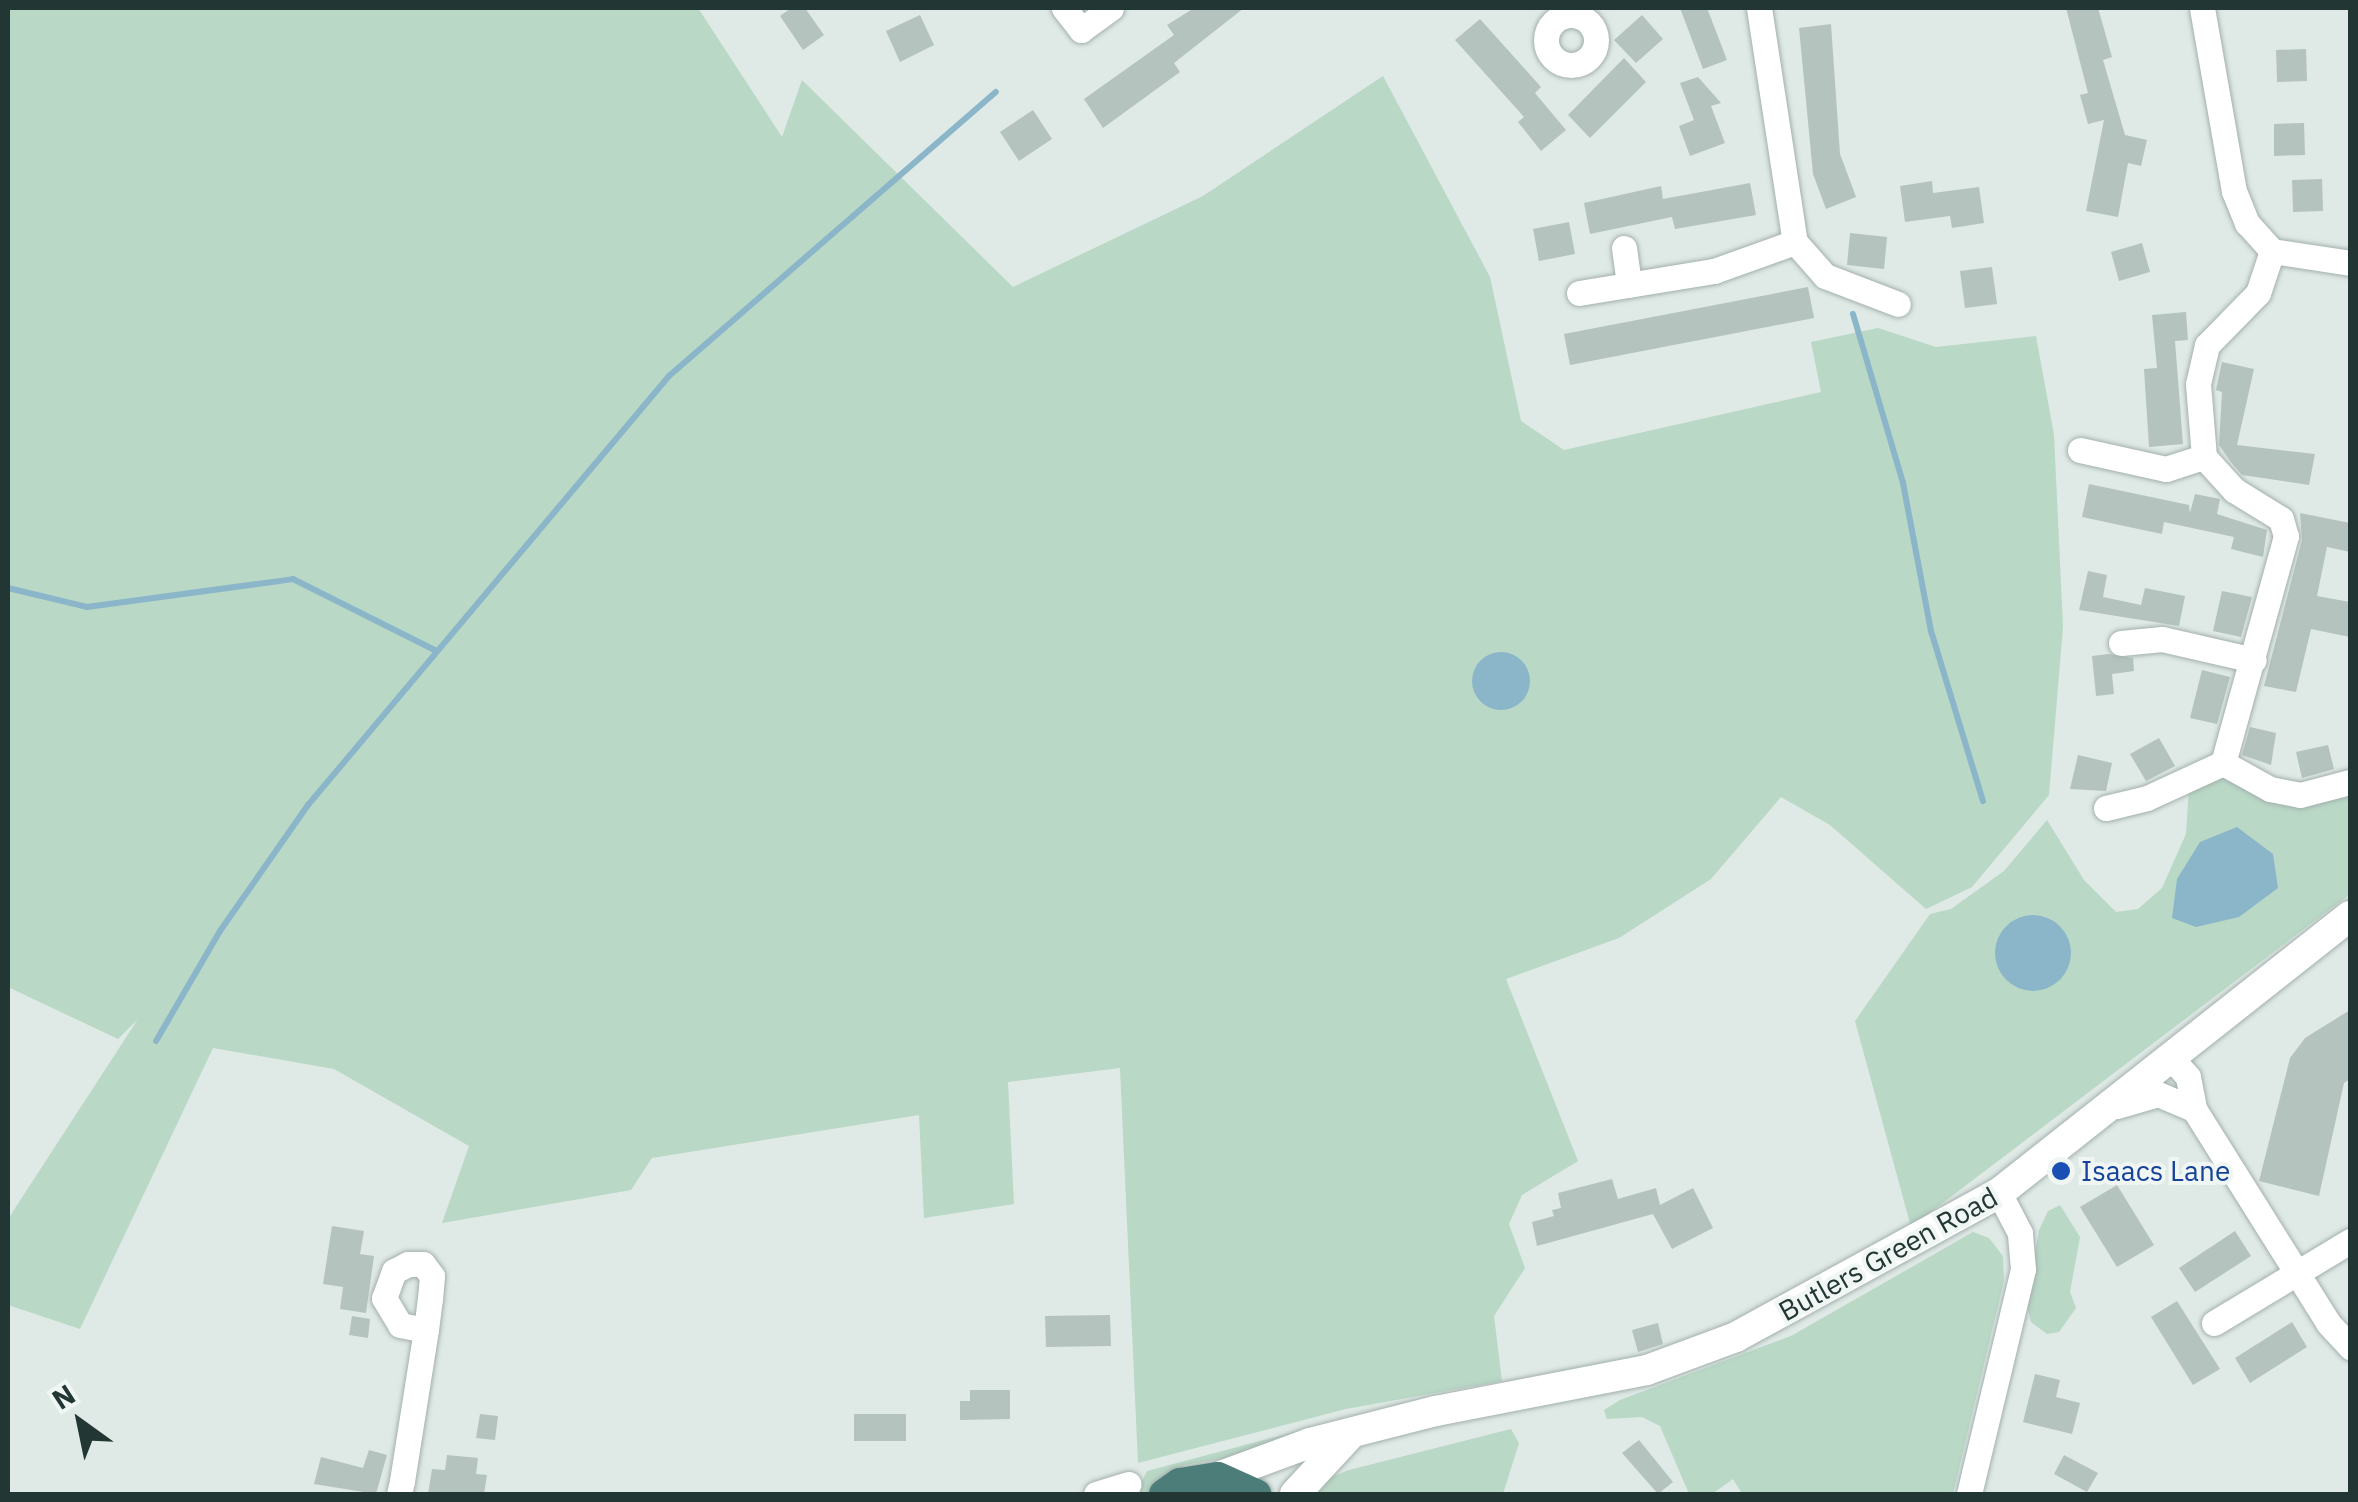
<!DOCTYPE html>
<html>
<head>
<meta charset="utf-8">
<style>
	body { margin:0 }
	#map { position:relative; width:2358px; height:1502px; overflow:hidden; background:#dfe9e6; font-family:"IBM Plex Sans",sans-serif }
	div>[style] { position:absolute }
	.green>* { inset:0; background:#b9d8c6 }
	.water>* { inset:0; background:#8bb6c9 }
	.round { border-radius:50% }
	.stream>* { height:6px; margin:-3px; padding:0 3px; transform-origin:3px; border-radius:3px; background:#8bb6c9 }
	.building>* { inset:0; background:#b5c3bf }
	.roads { filter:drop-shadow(0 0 2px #a3b0ad) drop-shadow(0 0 2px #a3b0ad) }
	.minor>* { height:25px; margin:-12.5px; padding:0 12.5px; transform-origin:12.5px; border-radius:12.5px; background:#fff }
	.minor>.ring { margin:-12.5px; padding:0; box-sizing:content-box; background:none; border:25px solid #fff; border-radius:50% }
	.secondary>* { height:30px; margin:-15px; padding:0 15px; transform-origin:15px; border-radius:15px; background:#fff }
	.trunk>* { height:30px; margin:-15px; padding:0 15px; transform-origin:15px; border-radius:15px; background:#4c7d78 }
	.dots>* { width:28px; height:28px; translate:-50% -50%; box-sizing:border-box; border:5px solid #eff6f3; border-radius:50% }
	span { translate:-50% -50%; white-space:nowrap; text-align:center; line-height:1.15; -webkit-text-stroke:8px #eff6f3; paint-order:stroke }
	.transit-label { font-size:28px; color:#164399 }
	.left { translate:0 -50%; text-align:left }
	.street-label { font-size:28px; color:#223734 }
	.frame { position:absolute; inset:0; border:10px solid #223734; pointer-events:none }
	.north { position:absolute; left:30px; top:1372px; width:100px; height:100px; -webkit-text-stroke:8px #eff6f3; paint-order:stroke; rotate:327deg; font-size:28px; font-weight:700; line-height:40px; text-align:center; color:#223734 }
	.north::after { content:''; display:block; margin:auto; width:35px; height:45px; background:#223734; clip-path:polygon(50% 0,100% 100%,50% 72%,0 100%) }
</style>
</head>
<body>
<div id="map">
	<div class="green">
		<div style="clip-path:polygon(8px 8px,698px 8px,782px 137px,802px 80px,1013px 287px,1203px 196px,1383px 76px,1490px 277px,1521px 421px,1564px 450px,1821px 392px,1811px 342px,1878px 328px,1936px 347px,2036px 336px,2054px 435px,2063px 627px,2049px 795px,1972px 887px,1926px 909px,1830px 825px,1781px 797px,1711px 879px,1619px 938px,1506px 979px,1578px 1161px,1522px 1195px,1509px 1224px,1525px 1268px,1494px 1316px,1502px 1381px,1346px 1409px,1138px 1463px,1120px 1068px,1008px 1082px,1014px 1204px,924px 1218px,919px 1115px,652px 1158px,631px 1190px,442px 1223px,469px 1146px,334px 1069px,213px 1048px,80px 1329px,8px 1305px,8px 1219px,138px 1019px,118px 1039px,8px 987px)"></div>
		<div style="clip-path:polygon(2228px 776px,2350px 792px,2350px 894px,1911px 1227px,1855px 1021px,1930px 914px,1951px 909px,2004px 871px,2047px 820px,2084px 880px,2116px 912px,2138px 909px,2162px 888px,2186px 834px,2189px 787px)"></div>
		<div style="clip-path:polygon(2060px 1205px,2080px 1237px,2070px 1292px,2076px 1308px,2059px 1332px,2047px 1334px,2031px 1322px,2026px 1302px,2039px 1230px,2048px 1211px)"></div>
		<div style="clip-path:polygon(1973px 1232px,1989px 1238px,2003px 1256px,2004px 1281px,1953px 1494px,1742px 1494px,1733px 1479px,1712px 1494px,1689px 1494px,1660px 1426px,1642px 1417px,1607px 1419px,1604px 1410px,1620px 1400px,1791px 1336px)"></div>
		<div style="clip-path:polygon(1313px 1427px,1245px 1455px,1184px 1465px,1145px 1494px,1115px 1494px,1139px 1487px,1147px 1471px)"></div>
		<div style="clip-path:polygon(1511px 1429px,1519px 1443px,1503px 1494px,1318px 1494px,1329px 1478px,1349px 1470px)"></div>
	</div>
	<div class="water">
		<div class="round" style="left:1472px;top:652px;width:58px;height:58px"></div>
		<div style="clip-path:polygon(2237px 827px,2273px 854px,2278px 888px,2239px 917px,2196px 927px,2172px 918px,2177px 879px,2200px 842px)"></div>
		<div class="round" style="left:1995px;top:915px;width:76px;height:76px"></div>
	</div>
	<div class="stream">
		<div style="left:1853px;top:314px;width:176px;rotate:73.5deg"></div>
		<div style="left:1903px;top:483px;width:151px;rotate:79.3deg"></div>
		<div style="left:1931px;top:631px;width:178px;rotate:73deg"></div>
		<div style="left:8px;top:588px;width:81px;rotate:13.5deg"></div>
		<div style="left:87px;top:607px;width:208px;rotate:-7.7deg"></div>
		<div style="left:293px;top:579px;width:159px;rotate:26.6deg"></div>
		<div style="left:156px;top:1041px;width:127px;rotate:-59.8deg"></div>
		<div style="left:220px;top:931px;width:154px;rotate:-55.1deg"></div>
		<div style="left:308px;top:805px;width:561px;rotate:-49.92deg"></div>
		<div style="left:669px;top:376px;width:433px;rotate:-41deg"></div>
	</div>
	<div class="building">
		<div style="clip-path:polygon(791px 8px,805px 8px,824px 35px,803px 50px,780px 16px)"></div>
		<div style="clip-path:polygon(1194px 8px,1244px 8px,1174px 63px,1180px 72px,1103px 128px,1084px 99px,1174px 35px,1167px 25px)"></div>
		<div style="clip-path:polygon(1680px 8px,1707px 8px,1727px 60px,1703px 69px)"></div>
		<div style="clip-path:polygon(2066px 8px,2098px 8px,2112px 57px,2103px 60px,2125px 135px,2147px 140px,2141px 166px,2128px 163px,2118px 217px,2086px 211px,2104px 120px,2088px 124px,2080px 95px,2088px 93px)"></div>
		<div style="clip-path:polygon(920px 15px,934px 45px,900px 62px,886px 31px)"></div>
		<div style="clip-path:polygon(1642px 15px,1663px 39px,1636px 63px,1614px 40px)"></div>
		<div style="clip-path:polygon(1480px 19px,1541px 87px,1535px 93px,1566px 130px,1541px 151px,1518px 122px,1524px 117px,1455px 40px)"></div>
		<div style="clip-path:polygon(1831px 24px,1840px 154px,1856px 197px,1826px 209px,1813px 174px,1799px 28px)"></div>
		<div style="clip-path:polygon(2306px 49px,2307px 81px,2277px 82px,2276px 50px)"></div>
		<div style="clip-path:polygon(1624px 58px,1646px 82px,1590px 138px,1568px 115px)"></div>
		<div style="clip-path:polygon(1698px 77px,1721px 103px,1711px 106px,1725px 143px,1690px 156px,1679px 126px,1694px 120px,1680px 83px)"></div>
		<div style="clip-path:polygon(1033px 110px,1052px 139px,1019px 161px,1000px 132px)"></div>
		<div style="clip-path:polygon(2304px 123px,2305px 155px,2274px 156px,2274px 124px)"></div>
		<div style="clip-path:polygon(2322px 179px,2323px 211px,2293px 212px,2292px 180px)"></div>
		<div style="clip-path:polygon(1932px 181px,1933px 193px,1979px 187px,1984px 223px,1952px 228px,1950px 216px,1905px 222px,1900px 186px)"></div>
		<div style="clip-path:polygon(1750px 183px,1756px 215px,1675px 229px,1672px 217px,1590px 234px,1584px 203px,1661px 186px,1663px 199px)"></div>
		<div style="clip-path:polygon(1569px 222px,1575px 254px,1539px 261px,1533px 229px)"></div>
		<div style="clip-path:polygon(1850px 233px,1887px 237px,1884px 269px,1847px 265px)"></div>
		<div style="clip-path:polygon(2142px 243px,2150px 272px,2119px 281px,2111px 252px)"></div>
		<div style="clip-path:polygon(1992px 267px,1997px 304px,1965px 308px,1960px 271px)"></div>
		<div style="clip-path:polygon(1808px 287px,1814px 318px,1570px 365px,1564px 334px)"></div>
		<div style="clip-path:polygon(2186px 312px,2188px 340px,2175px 341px,2183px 444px,2149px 447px,2144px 369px,2157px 368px,2152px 315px)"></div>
		<div style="clip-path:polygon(2222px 362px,2254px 369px,2237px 445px,2315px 454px,2309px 485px,2242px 475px,2230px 461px,2219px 445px,2222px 392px,2216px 390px)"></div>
		<div style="clip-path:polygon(2089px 484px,2189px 505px,2190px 513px,2195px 494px,2220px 499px,2217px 514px,2267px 530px,2263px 557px,2231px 549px,2234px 537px,2164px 522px,2162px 534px,2082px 517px)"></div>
		<div style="clip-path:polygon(2300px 513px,2350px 523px,2350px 552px,2327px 547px,2317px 596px,2350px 602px,2350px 637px,2311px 629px,2296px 692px,2264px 686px,2302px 540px)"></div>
		<div style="clip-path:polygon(2088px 571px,2107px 575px,2103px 597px,2141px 605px,2145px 588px,2185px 596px,2179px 626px,2079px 610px)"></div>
		<div style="clip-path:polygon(2222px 591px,2252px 597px,2241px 637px,2213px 631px)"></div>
		<div style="clip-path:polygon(2109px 654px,2133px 658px,2134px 671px,2112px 674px,2114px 694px,2096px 696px,2092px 656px)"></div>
		<div style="clip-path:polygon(2202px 670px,2230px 677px,2217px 724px,2190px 718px)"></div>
		<div style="clip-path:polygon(2250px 727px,2276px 733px,2271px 765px,2242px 755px)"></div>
		<div style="clip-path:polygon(2159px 738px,2175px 766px,2146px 781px,2130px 754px)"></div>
		<div style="clip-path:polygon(2328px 745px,2334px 769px,2302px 778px,2296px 752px)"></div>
		<div style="clip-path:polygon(2078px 755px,2112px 763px,2106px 791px,2070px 789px)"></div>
		<div style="clip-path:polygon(2350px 1010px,2350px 1079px,2344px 1083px,2319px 1196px,2259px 1181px,2290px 1058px,2305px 1038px)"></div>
		<div style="clip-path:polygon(1612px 1179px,1618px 1199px,1656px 1188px,1660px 1205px,1693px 1188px,1713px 1228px,1672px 1249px,1653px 1214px,1537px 1246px,1532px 1222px,1554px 1216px,1552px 1210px,1561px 1208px,1558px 1193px)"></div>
		<div style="clip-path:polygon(2117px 1185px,2154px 1245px,2117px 1267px,2080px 1207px)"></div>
		<div style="clip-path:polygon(332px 1226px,364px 1231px,360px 1254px,374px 1256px,366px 1313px,340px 1309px,343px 1287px,323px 1284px)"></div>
		<div style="clip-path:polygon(2235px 1231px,2251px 1256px,2195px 1292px,2179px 1268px)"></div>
		<div style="clip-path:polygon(2177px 1301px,2220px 1369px,2193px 1385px,2151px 1317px)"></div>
		<div style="clip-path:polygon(1110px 1315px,1111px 1346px,1046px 1347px,1045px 1316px)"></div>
		<div style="clip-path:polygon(352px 1316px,370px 1319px,368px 1338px,349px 1335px)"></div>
		<div style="clip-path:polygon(2292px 1322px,2307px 1347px,2250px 1383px,2235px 1358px)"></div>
		<div style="clip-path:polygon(1658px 1323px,1663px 1344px,1638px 1352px,1632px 1330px)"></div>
		<div style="clip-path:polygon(2035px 1374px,2060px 1380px,2056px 1397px,2080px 1403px,2072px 1434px,2023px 1422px)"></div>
		<div style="clip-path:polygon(970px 1390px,1010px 1390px,1010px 1419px,960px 1420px,960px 1401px,970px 1401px)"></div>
		<div style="clip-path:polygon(480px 1414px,498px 1416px,495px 1440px,476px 1438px)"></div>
		<div style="clip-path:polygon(854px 1414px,906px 1414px,906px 1441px,854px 1441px)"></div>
		<div style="clip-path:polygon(1639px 1440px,1673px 1482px,1658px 1494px,1622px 1453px)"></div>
		<div style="clip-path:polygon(369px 1450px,387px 1455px,376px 1494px,314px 1484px,321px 1457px,363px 1468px)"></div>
		<div style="clip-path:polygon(447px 1455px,478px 1458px,476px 1474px,487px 1475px,484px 1494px,428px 1494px,432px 1469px,445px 1470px)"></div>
		<div style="clip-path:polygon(2064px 1455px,2098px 1473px,2087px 1492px,2054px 1474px)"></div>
	</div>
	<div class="roads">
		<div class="minor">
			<div style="left:1064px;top:8px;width:28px;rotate:52deg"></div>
			<div style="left:1081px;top:30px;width:37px;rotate:-36deg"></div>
			<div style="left:1759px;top:8px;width:237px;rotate:81.3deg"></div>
			<div style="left:1795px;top:242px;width:45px;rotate:48.6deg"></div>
			<div style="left:1825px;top:276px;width:78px;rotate:21deg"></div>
			<div style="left:2202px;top:8px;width:186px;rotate:80.1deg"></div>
			<div style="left:2234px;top:191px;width:35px;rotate:68deg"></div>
			<div style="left:2247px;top:223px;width:38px;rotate:48deg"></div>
			<div style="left:2272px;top:251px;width:79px;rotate:8.7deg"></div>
			<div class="ring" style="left:1546px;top:15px;width:25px;height:25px"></div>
			<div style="left:1624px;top:248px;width:37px;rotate:82deg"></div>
			<div style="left:2272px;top:251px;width:44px;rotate:108.4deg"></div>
			<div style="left:2258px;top:293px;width:73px;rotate:134.4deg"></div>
			<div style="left:2207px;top:345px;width:40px;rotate:103deg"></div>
			<div style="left:2198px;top:384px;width:73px;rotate:85.3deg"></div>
			<div style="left:2204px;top:457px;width:45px;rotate:47.7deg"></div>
			<div style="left:2234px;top:490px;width:55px;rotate:31.7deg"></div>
			<div style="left:2281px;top:519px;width:18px;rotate:74deg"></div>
			<div style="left:2286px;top:536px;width:236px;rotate:105.5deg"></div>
			<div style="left:2223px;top:763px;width:54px;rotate:29deg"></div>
			<div style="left:2270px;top:789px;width:31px;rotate:11deg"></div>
			<div style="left:2300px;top:795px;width:52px;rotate:-14.6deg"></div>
			<div style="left:1579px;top:293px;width:137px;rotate:-9.3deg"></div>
			<div style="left:1714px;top:271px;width:86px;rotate:-19.7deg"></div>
			<div style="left:2080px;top:450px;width:88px;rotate:12.5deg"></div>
			<div style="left:2166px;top:469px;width:40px;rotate:-18deg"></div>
			<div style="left:2121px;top:643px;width:41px;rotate:-5.6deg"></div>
			<div style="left:2162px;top:639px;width:94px;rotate:12.9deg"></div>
			<div style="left:2106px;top:808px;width:42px;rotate:-13.7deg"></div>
			<div style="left:2147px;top:798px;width:84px;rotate:-24.7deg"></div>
			<div style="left:2172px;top:1059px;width:24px;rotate:48deg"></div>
			<div style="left:2188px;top:1077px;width:33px;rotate:79deg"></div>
			<div style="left:2117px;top:1106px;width:43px;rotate:-16.3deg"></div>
			<div style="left:2158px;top:1094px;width:39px;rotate:23deg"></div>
			<div style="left:2194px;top:1109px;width:252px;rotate:57.9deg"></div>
			<div style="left:2328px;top:1323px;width:33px;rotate:47deg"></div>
			<div style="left:2214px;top:1323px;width:159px;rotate:-31.1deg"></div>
			<div style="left:399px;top:1494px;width:13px;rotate:-77deg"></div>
			<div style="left:402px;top:1481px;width:153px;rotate:-81deg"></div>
			<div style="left:426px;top:1330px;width:31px;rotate:-83deg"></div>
			<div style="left:430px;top:1299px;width:23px;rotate:-85deg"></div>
			<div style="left:432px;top:1276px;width:15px;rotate:-127deg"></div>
			<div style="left:423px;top:1264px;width:15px;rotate:180deg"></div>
			<div style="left:408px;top:1264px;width:16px;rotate:153deg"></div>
			<div style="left:394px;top:1271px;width:29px;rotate:110deg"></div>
			<div style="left:384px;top:1298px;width:31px;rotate:59deg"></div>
			<div style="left:400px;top:1325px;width:26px;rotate:11deg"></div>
			<div style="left:1096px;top:1494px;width:34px;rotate:-17deg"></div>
			<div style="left:1969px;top:1494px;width:231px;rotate:-76.5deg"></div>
			<div style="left:2023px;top:1269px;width:36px;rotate:-95deg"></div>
			<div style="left:2020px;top:1233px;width:45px;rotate:-117.7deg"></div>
		</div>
		<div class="secondary">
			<div style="left:1218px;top:1477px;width:98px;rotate:-20.3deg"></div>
			<div style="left:1310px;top:1443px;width:130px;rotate:-14.3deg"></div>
			<div style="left:1436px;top:1411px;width:215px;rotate:-11deg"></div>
			<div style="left:1647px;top:1370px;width:95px;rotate:-20.3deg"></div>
			<div style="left:1736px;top:1337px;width:300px;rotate:-28.7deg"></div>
			<div style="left:1999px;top:1193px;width:447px;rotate:-38.3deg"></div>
			<div style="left:1295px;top:1494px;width:78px;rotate:-47.1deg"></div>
		</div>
		<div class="trunk">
			<div style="left:1164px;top:1494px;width:19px;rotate:-35deg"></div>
			<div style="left:1180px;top:1483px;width:38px;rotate:-9deg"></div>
			<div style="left:1218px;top:1477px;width:42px;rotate:24.1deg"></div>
		</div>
	</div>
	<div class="dots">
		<div style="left:2061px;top:1171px;background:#1a4fb4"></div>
	</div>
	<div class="transit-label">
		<span class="left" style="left:2081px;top:1171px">Isaacs Lane</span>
	</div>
	<div class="street-label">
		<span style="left:1888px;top:1254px;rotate:-29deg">Butlers Green Road</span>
	</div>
	<div class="frame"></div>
	<div class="north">N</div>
</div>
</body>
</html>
